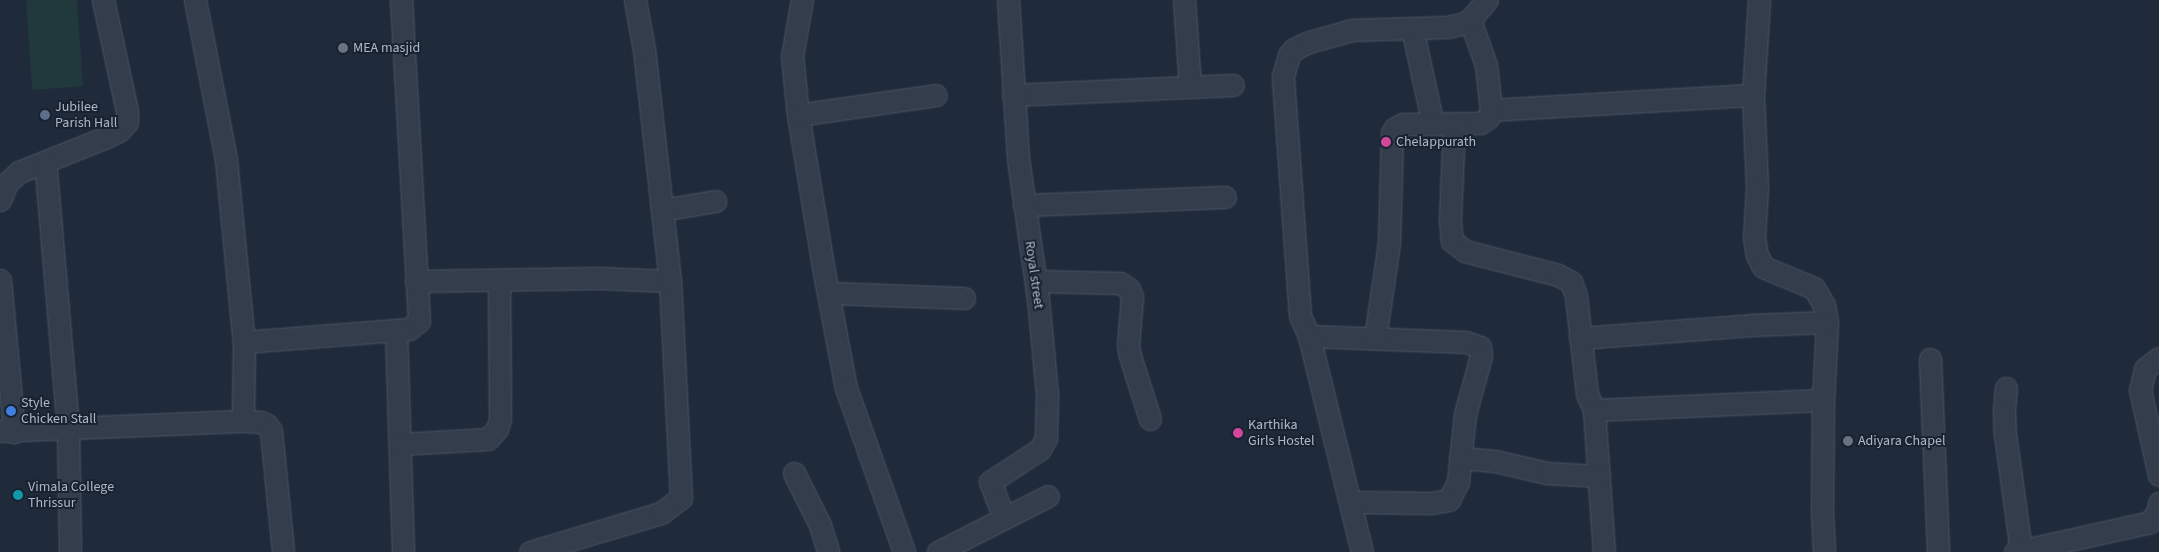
<!DOCTYPE html>
<html>
<head>
<meta charset="utf-8">
<style>
	body { margin:0 }
	#map { position:relative; width:2159px; height:552px; overflow:hidden; background:#1f2b3b; font-family:"Source Sans 3",sans-serif }
	div>[style] { position:absolute }
	.green>* { inset:0; background:#21383c }
	.roads { filter:drop-shadow(0 0 1px #4e5766) drop-shadow(0 0 1px #4e5766) }
	.minor>* { height:21px; margin:-10.5px; padding:0 10.5px; transform-origin:10.5px; border-radius:10.5px; background:#333d4b }
	.dots>* { width:14px; height:14px; translate:-50% -50%; box-sizing:border-box; border:2px solid #192230; border-radius:50% }
	span { translate:-50% -50%; white-space:nowrap; text-align:center; line-height:1.15; -webkit-text-stroke:4px #192230; paint-order:stroke }
	.poi-label { font-size:14px; color:#aeb7c8 }
	.left { translate:0 -50%; text-align:left }
	.street-label { font-size:14px; color:#aeb7c8 }
</style>
</head>
<body>
<div id="map">
	<div class="green">
		<div style="clip-path:polygon(26px 0,77px 0,83px 86px,32px 90px)"></div>
	</div>
	<div class="roads">
		<div class="minor">
			<div style="left:195px;top:0;width:163px;rotate:79deg"></div>
			<div style="left:226px;top:160px;width:183px;rotate:84.4deg"></div>
			<div style="left:244px;top:342px;width:166px;rotate:-4.5deg"></div>
			<div style="left:409px;top:329px;width:13px;rotate:-39deg"></div>
			<div style="left:419px;top:321px;width:322px;rotate:-93.2deg"></div>
			<div style="left:802px;top:0;width:57px;rotate:100.1deg"></div>
			<div style="left:792px;top:56px;width:59px;rotate:84.2deg"></div>
			<div style="left:798px;top:115px;width:159px;rotate:80.6deg"></div>
			<div style="left:824px;top:272px;width:118px;rotate:79.3deg"></div>
			<div style="left:846px;top:388px;width:174px;rotate:70.5deg"></div>
			<div style="left:1184px;top:0;width:86px;rotate:86deg"></div>
			<div style="left:1759px;top:0;width:95px;rotate:93.6deg"></div>
			<div style="left:1753px;top:95px;width:92px;rotate:87.5deg"></div>
			<div style="left:1757px;top:187px;width:50px;rotate:93.4deg"></div>
			<div style="left:1754px;top:237px;width:18px;rotate:81deg"></div>
			<div style="left:1757px;top:255px;width:13px;rotate:63deg"></div>
			<div style="left:1763px;top:267px;width:55px;rotate:22.4deg"></div>
			<div style="left:1814px;top:288px;width:20px;rotate:60deg"></div>
			<div style="left:1824px;top:305px;width:17px;rotate:80deg"></div>
			<div style="left:1827px;top:322px;width:78px;rotate:92.9deg"></div>
			<div style="left:1823px;top:400px;width:112px;rotate:90.5deg"></div>
			<div style="left:1822px;top:512px;width:40px;rotate:87.1deg"></div>
			<div style="left:1412px;top:28px;width:98px;rotate:77.7deg"></div>
			<div style="left:1013px;top:95px;width:220px;rotate:-2.6deg"></div>
			<div style="left:1491px;top:110px;width:262px;rotate:-3.3deg"></div>
			<div style="left:798px;top:115px;width:139px;rotate:-8.2deg"></div>
			<div style="left:1454px;top:124px;width:96px;rotate:92.4deg"></div>
			<div style="left:1450px;top:220px;width:21px;rotate:85deg"></div>
			<div style="left:1452px;top:241px;width:16px;rotate:38deg"></div>
			<div style="left:1465px;top:251px;width:96px;rotate:14.5deg"></div>
			<div style="left:1558px;top:275px;width:15px;rotate:28deg"></div>
			<div style="left:1571px;top:282px;width:15px;rotate:70deg"></div>
			<div style="left:1576px;top:296px;width:99px;rotate:83.6deg"></div>
			<div style="left:1587px;top:394px;width:17px;rotate:66deg"></div>
			<div style="left:1594px;top:410px;width:229px;rotate:-2.5deg"></div>
			<div style="left:0;top:200px;width:17px;rotate:-69deg"></div>
			<div style="left:6px;top:184px;width:18px;rotate:-43deg"></div>
			<div style="left:19px;top:172px;width:97px;rotate:-21.8deg"></div>
			<div style="left:109px;top:136px;width:11px;rotate:-27deg"></div>
			<div style="left:119px;top:131px;width:12px;rotate:-48deg"></div>
			<div style="left:127px;top:122px;width:11px;rotate:-90deg"></div>
			<div style="left:127px;top:111px;width:114px;rotate:-102.2deg"></div>
			<div style="left:1024px;top:205px;width:201px;rotate:-2.3deg"></div>
			<div style="left:662px;top:210px;width:54px;rotate:-9.6deg"></div>
			<div style="left:0;top:280px;width:153px;rotate:84.7deg"></div>
			<div style="left:416px;top:281px;width:184px;rotate:-0.9deg"></div>
			<div style="left:600px;top:278px;width:70px;rotate:2.5deg"></div>
			<div style="left:1036px;top:281px;width:84px;rotate:1.4deg"></div>
			<div style="left:1120px;top:283px;width:11px;rotate:34deg"></div>
			<div style="left:1129px;top:289px;width:9px;rotate:69deg"></div>
			<div style="left:1132px;top:297px;width:48px;rotate:94.8deg"></div>
			<div style="left:1128px;top:345px;width:11px;rotate:80deg"></div>
			<div style="left:1130px;top:356px;width:66px;rotate:72.4deg"></div>
			<div style="left:828px;top:293px;width:136px;rotate:2.1deg"></div>
			<div style="left:396px;top:330px;width:222px;rotate:88.2deg"></div>
			<div style="left:1309px;top:336px;width:157px;rotate:2.2deg"></div>
			<div style="left:1466px;top:342px;width:15px;rotate:20deg"></div>
			<div style="left:1480px;top:347px;width:9px;rotate:84deg"></div>
			<div style="left:1481px;top:356px;width:60px;rotate:105.4deg"></div>
			<div style="left:1465px;top:414px;width:68px;rotate:95.9deg"></div>
			<div style="left:1458px;top:482px;width:20px;rotate:117deg"></div>
			<div style="left:1449px;top:500px;width:17px;rotate:170deg"></div>
			<div style="left:1432px;top:503px;width:81px;rotate:-179.3deg"></div>
			<div style="left:1375px;top:338px;width:96px;rotate:-81.6deg"></div>
			<div style="left:1389px;top:243px;width:110px;rotate:-88.4deg"></div>
			<div style="left:1392px;top:133px;width:6px;rotate:-59deg"></div>
			<div style="left:1395px;top:128px;width:9px;rotate:-27deg"></div>
			<div style="left:1403px;top:124px;width:77px;rotate:-0.7deg"></div>
			<div style="left:1480px;top:123px;width:9px;rotate:-32deg"></div>
			<div style="left:1488px;top:118px;width:9px;rotate:-69deg"></div>
			<div style="left:1491px;top:110px;width:45px;rotate:-96.3deg"></div>
			<div style="left:1486px;top:65px;width:48px;rotate:-109.6deg"></div>
			<div style="left:1580px;top:338px;width:172px;rotate:-4.3deg"></div>
			<div style="left:1752px;top:325px;width:75px;rotate:-2.3deg"></div>
			<div style="left:2159px;top:358px;width:18px;rotate:142deg"></div>
			<div style="left:2145px;top:369px;width:22px;rotate:103deg"></div>
			<div style="left:2140px;top:390px;width:87px;rotate:77.4deg"></div>
			<div style="left:1930px;top:359px;width:193px;rotate:87.6deg"></div>
			<div style="left:2006px;top:388px;width:23px;rotate:95deg"></div>
			<div style="left:2004px;top:411px;width:23px;rotate:88deg"></div>
			<div style="left:2005px;top:434px;width:118px;rotate:82.2deg"></div>
			<div style="left:1594px;top:410px;width:142px;rotate:86deg"></div>
			<div style="left:243px;top:421px;width:18px;rotate:3deg"></div>
			<div style="left:261px;top:422px;width:7px;rotate:27deg"></div>
			<div style="left:267px;top:425px;width:7px;rotate:56deg"></div>
			<div style="left:271px;top:431px;width:122px;rotate:84.3deg"></div>
			<div style="left:0;top:431px;width:68px;rotate:-2.5deg"></div>
			<div style="left:68px;top:428px;width:267px;rotate:-94.9deg"></div>
			<div style="left:400px;top:444px;width:88px;rotate:-3.3deg"></div>
			<div style="left:488px;top:439px;width:13px;rotate:-48deg"></div>
			<div style="left:497px;top:429px;width:10px;rotate:-73deg"></div>
			<div style="left:500px;top:419px;width:139px;rotate:-90.4deg"></div>
			<div style="left:1460px;top:458px;width:35px;rotate:5deg"></div>
			<div style="left:1495px;top:461px;width:53px;rotate:13deg"></div>
			<div style="left:1547px;top:473px;width:52px;rotate:3.3deg"></div>
			<div style="left:794px;top:473px;width:58px;rotate:63.4deg"></div>
			<div style="left:820px;top:525px;width:28px;rotate:73deg"></div>
			<div style="left:1004px;top:518px;width:39px;rotate:-111deg"></div>
			<div style="left:990px;top:482px;width:60px;rotate:-33.4deg"></div>
			<div style="left:1040px;top:449px;width:13px;rotate:-61deg"></div>
			<div style="left:1046px;top:438px;width:44px;rotate:-88.7deg"></div>
			<div style="left:1047px;top:394px;width:95px;rotate:-95.4deg"></div>
			<div style="left:1038px;top:299px;width:142px;rotate:-98.1deg"></div>
			<div style="left:1018px;top:158px;width:158px;rotate:-93.6deg"></div>
			<div style="left:70px;top:552px;width:124px;rotate:-90.9deg"></div>
			<div style="left:68px;top:428px;width:175px;rotate:-2.3deg"></div>
			<div style="left:243px;top:421px;width:79px;rotate:-89.3deg"></div>
			<div style="left:530px;top:552px;width:137px;rotate:-16.6deg"></div>
			<div style="left:661px;top:513px;width:25px;rotate:-37deg"></div>
			<div style="left:681px;top:498px;width:217px;rotate:-92.9deg"></div>
			<div style="left:670px;top:281px;width:232px;rotate:-96.4deg"></div>
			<div style="left:644px;top:50px;width:51px;rotate:-100.2deg"></div>
			<div style="left:938px;top:552px;width:123px;rotate:-27deg"></div>
			<div style="left:1362px;top:552px;width:222px;rotate:-103.8deg"></div>
			<div style="left:1309px;top:336px;width:22px;rotate:-114deg"></div>
			<div style="left:1300px;top:316px;width:241px;rotate:-94.1deg"></div>
			<div style="left:1283px;top:76px;width:22px;rotate:-74deg"></div>
			<div style="left:1289px;top:55px;width:8px;rotate:-50deg"></div>
			<div style="left:1294px;top:49px;width:17px;rotate:-25deg"></div>
			<div style="left:1309px;top:42px;width:45px;rotate:-15.6deg"></div>
			<div style="left:1352px;top:30px;width:95px;rotate:-1.8deg"></div>
			<div style="left:1447px;top:27px;width:14px;rotate:-12deg"></div>
			<div style="left:1461px;top:24px;width:10px;rotate:-24deg"></div>
			<div style="left:1470px;top:20px;width:26px;rotate:-50deg"></div>
			<div style="left:2015px;top:552px;width:138px;rotate:-12.5deg"></div>
			<div style="left:2150px;top:522px;width:14px;rotate:-54deg"></div>
			<div style="left:2158px;top:511px;width:8px;rotate:-83deg"></div>
		</div>
	</div>
	<div class="dots">
		<div style="left:343px;top:48px;background:#6b7280"></div>
		<div style="left:45px;top:115px;background:#5c6f8a"></div>
		<div style="left:1386px;top:142px;background:#d1479c"></div>
		<div style="left:11px;top:411px;background:#3f7fe0"></div>
		<div style="left:1238px;top:433px;background:#d1479c"></div>
		<div style="left:1848px;top:441px;background:#6b7280"></div>
		<div style="left:18px;top:495px;background:#0f9aa8"></div>
	</div>
	<div class="poi-label">
		<span class="left" style="left:353px;top:48px">MEA masjid</span>
		<span class="left" style="left:55px;top:115px">Jubilee<br>Parish Hall</span>
		<span class="left" style="left:1396px;top:142px">Chelappurath</span>
		<span class="left" style="left:21px;top:411px">Style<br>Chicken Stall</span>
		<span class="left" style="left:1248px;top:433px">Karthika<br>Girls Hostel</span>
		<span class="left" style="left:1858px;top:441px">Adiyara Chapel</span>
		<span class="left" style="left:28px;top:495px">Vimala College<br>Thrissur</span>
	</div>
	<div class="street-label">
		<span style="left:1034px;top:275px;rotate:82deg">Royal street</span>
	</div>
</div>
</body>
</html>
